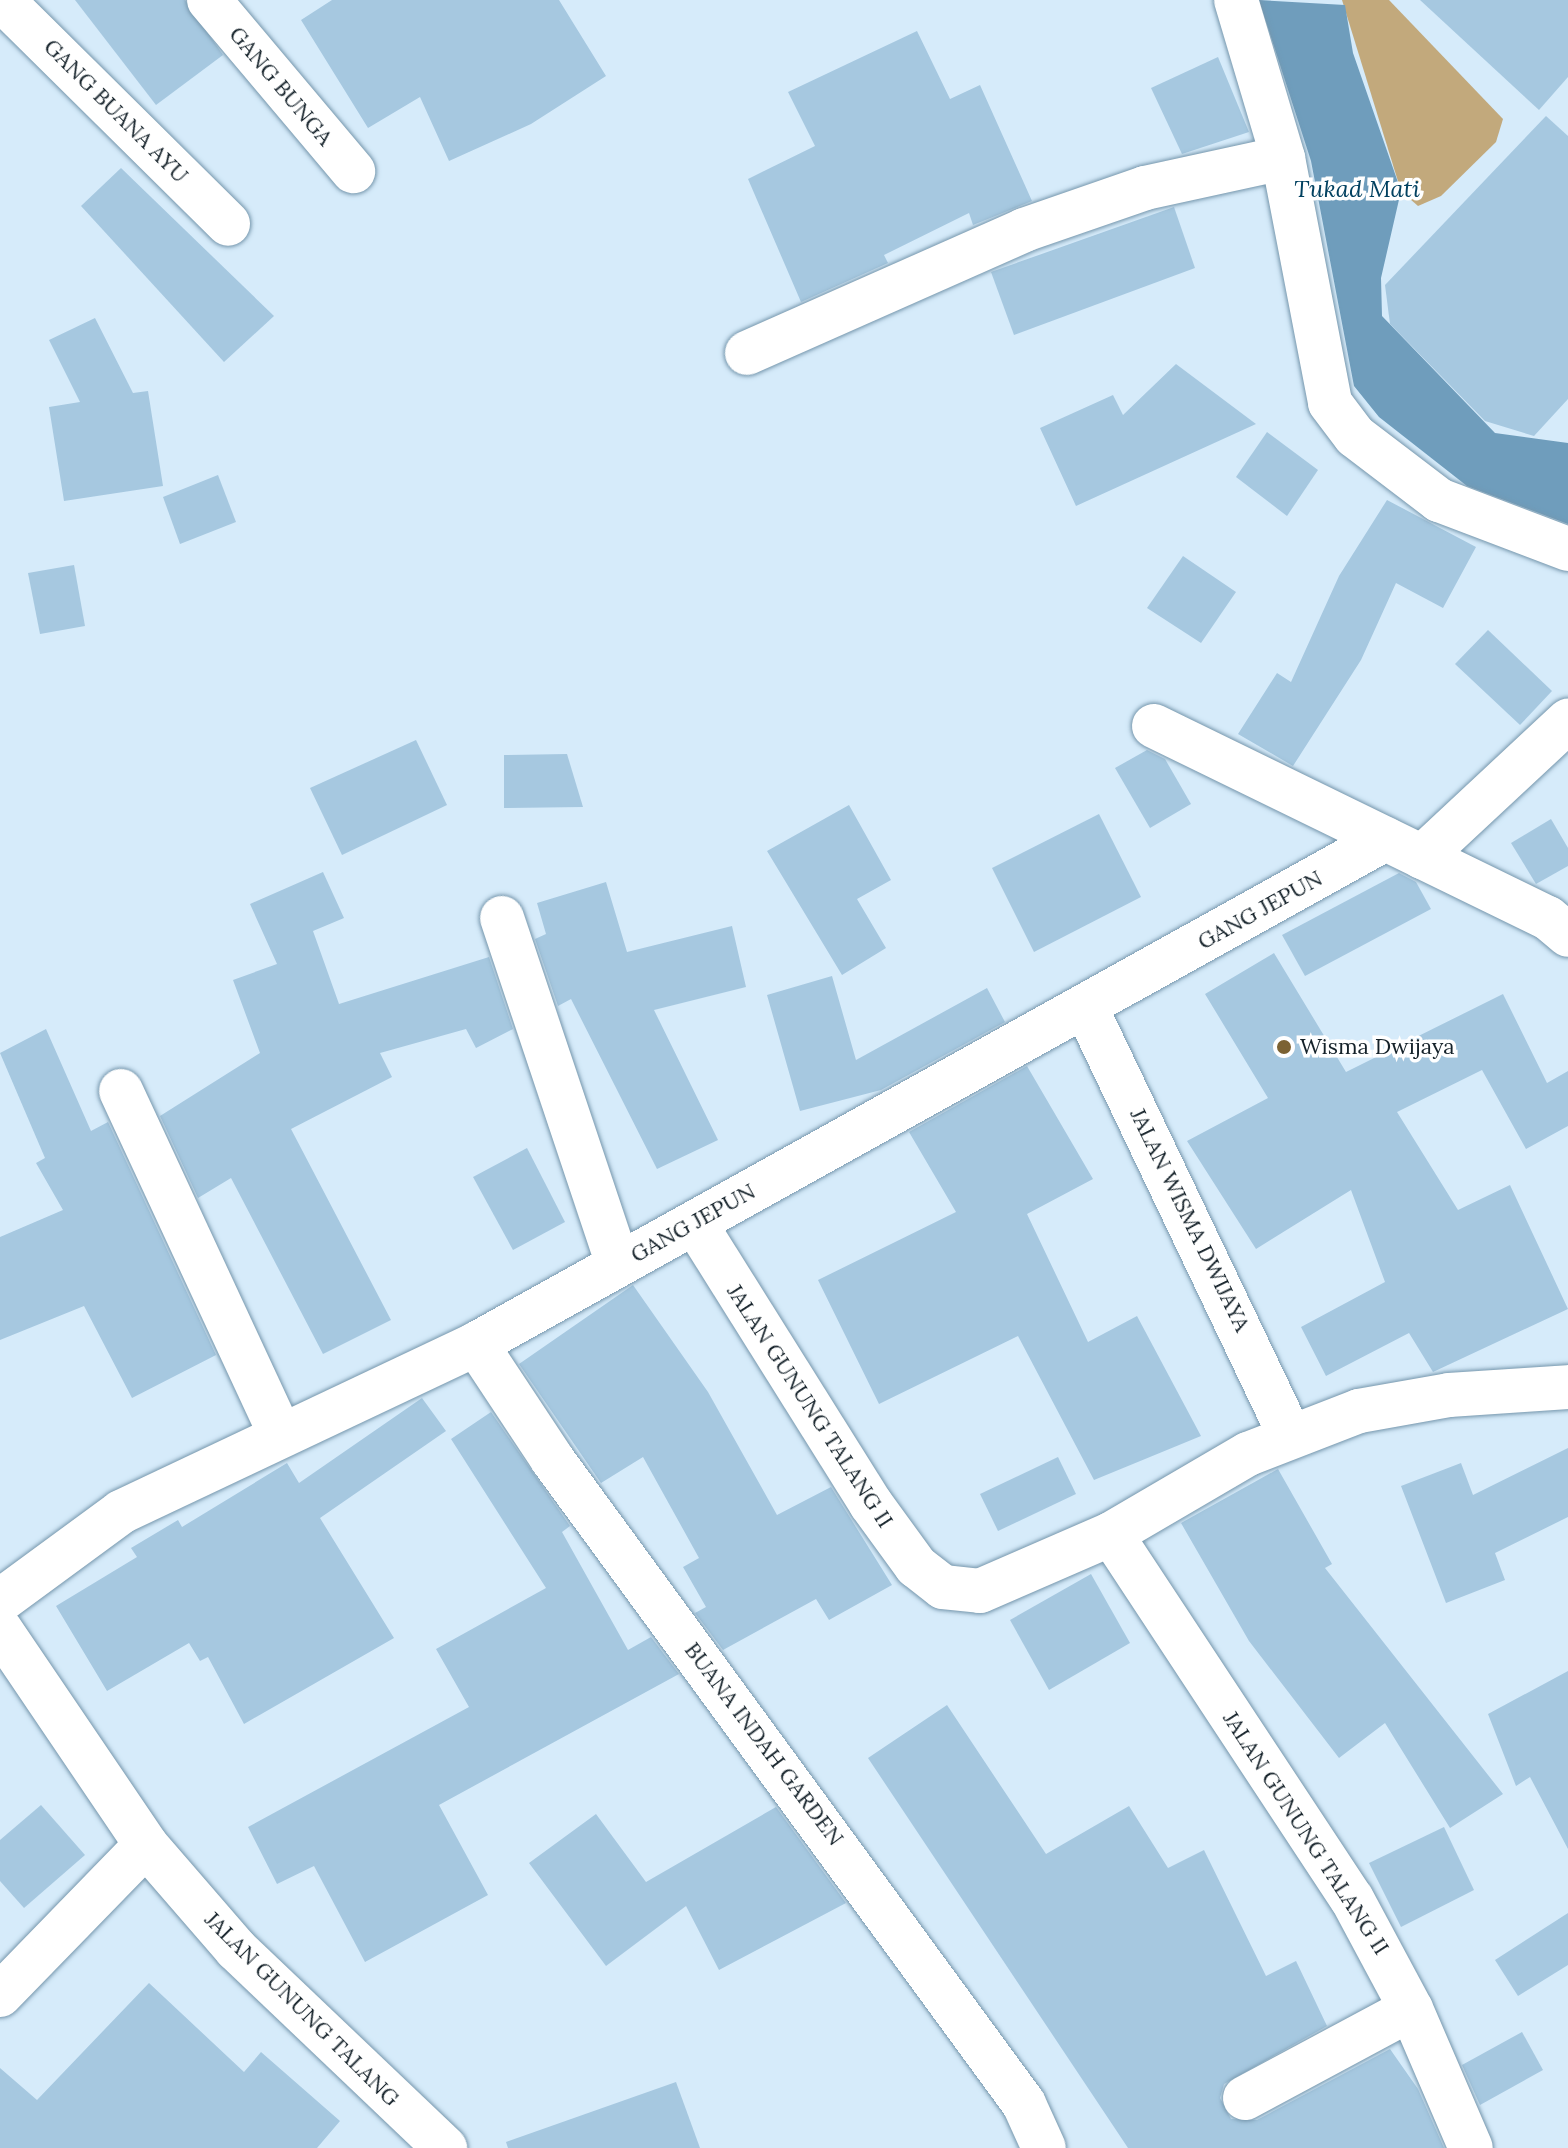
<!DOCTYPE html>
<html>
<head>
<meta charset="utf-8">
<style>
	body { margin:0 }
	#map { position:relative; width:1568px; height:2148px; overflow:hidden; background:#d6ebfa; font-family:Lora,serif }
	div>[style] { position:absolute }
	.forest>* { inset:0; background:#c2a97c }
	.water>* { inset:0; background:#6f9dbc }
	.building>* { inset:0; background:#a6c8e0 }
	.roads { filter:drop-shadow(0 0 2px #7596ac) drop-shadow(0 0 2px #7596ac) }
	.minor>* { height:44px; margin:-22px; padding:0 22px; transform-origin:22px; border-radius:22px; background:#fff }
	.dots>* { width:22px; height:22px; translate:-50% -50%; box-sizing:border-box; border:4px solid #fff; border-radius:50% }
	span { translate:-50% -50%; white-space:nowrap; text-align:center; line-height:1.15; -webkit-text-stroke:7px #fff; paint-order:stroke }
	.street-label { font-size:22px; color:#142129 }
	.poi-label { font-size:22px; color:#142129 }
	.left { translate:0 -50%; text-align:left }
	.water-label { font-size:24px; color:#024160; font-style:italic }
</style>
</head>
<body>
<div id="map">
	<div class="forest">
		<div style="clip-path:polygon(1342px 0,1389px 0,1503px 119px,1496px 142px,1441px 196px,1418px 206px,1401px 191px)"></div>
	</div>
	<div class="water">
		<div style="clip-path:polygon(1259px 0,1345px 5px,1353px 53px,1401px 191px,1381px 278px,1382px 316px,1495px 433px,1568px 443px,1568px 524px,1467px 486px,1379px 417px,1354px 386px,1311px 161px)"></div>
	</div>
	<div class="building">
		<div style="clip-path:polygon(75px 0,185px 0,223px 55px,156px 105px)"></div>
		<div style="clip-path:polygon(332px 0,559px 0,606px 76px,531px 124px,449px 161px,420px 97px,368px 128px,301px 20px)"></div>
		<div style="clip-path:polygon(1420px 0,1568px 0,1568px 77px,1539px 110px)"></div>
		<div style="clip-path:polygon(917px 31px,950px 99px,980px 85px,1032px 201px,973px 225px,969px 213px,884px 255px,888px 263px,801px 302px,748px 179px,815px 146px,788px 92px)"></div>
		<div style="clip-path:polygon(1218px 57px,1249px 132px,1182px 154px,1151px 88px)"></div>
		<div style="clip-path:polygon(1546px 116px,1568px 136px,1568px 399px,1534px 436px,1485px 421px,1390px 324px,1385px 285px)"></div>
		<div style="clip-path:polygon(121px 168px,274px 316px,224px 362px,81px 206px)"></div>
		<div style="clip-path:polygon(1174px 207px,1195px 268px,1014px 335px,991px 272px)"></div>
		<div style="clip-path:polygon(95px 318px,133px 393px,148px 391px,163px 486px,64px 501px,49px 407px,80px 402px,49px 340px)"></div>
		<div style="clip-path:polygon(1176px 364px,1256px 424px,1076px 506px,1040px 428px,1113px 395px,1123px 415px)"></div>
		<div style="clip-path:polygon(1267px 432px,1318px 470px,1287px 516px,1236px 477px)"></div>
		<div style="clip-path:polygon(218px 475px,236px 522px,180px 544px,163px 497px)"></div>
		<div style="clip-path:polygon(1387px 500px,1476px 547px,1443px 608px,1396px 583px,1361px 660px,1293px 766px,1238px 734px,1277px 673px,1291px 682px,1339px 576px)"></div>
		<div style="clip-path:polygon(1183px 556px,1236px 592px,1201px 643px,1147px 608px)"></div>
		<div style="clip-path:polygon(74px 565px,85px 626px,40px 634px,28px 573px)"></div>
		<div style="clip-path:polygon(1488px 630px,1552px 691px,1520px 725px,1455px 664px)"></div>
		<div style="clip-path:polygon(416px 740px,447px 805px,342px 855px,310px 788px)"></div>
		<div style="clip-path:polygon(1147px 750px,1165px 759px,1191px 804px,1150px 828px,1115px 768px)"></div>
		<div style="clip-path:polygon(567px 754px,583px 807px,504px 808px,504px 755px)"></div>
		<div style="clip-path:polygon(849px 805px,891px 880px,857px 899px,886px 948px,842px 975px,767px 851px)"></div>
		<div style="clip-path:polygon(1099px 814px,1141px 897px,1034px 952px,992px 868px)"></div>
		<div style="clip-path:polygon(1551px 819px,1568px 848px,1568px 866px,1536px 884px,1511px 843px)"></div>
		<div style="clip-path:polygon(323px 872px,344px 918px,313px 931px,339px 1004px,489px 957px,513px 1029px,476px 1048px,466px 1029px,380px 1053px,392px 1077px,291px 1129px,391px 1320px,323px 1354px,231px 1178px,198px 1198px,160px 1116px,260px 1053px,233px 980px,277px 964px,250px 904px)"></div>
		<div style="clip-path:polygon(1399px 873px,1416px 882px,1431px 909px,1305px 976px,1282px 935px)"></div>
		<div style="clip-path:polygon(606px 882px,627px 952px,732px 926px,746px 987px,654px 1010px,718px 1140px,657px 1169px,571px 999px,558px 1006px,535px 939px,546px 934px,537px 903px)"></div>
		<div style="clip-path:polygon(1274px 953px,1346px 1072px,1503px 994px,1547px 1083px,1568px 1071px,1568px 1126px,1526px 1149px,1482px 1070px,1397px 1112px,1458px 1210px,1510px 1185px,1568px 1309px,1433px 1372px,1409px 1333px,1326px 1376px,1301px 1327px,1385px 1282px,1351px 1190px,1256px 1249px,1187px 1141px,1268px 1098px,1205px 994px)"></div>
		<div style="clip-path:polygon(832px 976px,856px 1060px,987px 988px,1005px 1022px,881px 1090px,800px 1111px,767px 995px)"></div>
		<div style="clip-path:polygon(46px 1029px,91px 1131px,108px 1122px,216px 1355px,132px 1398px,84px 1306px,0 1340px,0 1237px,63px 1210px,36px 1163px,45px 1158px,0 1053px)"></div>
		<div style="clip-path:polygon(1027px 1066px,1093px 1179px,1027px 1214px,1088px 1342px,1137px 1316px,1201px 1436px,1094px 1480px,1018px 1336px,879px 1404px,818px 1280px,956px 1212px,909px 1132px)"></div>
		<div style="clip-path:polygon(527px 1148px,565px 1222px,513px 1250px,473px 1177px)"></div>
		<div style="clip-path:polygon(633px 1285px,708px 1392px,777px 1515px,831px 1487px,892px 1585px,829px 1620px,816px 1599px,723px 1650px,695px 1613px,706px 1607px,683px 1567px,699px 1558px,643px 1457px,601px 1483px,519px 1364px)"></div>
		<div style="clip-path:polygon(422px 1398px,446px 1431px,320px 1518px,394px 1638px,244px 1724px,208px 1657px,200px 1661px,189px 1643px,107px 1691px,56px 1606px,137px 1557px,131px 1548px,178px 1520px,182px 1527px,287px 1463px,299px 1483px)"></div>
		<div style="clip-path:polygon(491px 1412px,570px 1526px,562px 1532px,628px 1650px,651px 1637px,679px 1674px,439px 1805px,488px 1895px,365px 1962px,314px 1866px,277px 1884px,248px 1827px,469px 1707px,436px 1649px,546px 1588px,451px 1439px)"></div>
		<div style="clip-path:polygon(1568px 1448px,1568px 1517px,1495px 1553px,1505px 1580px,1446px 1603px,1401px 1486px,1461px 1463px,1473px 1495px)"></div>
		<div style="clip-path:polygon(1058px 1457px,1076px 1494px,998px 1531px,980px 1494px)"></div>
		<div style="clip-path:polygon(1278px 1469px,1332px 1564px,1325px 1568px,1503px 1794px,1450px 1828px,1385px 1723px,1339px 1758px,1249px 1641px,1181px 1523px)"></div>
		<div style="clip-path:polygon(1091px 1574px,1130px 1643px,1049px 1690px,1010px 1620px)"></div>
		<div style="clip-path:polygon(1568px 1671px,1568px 1849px,1530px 1777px,1516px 1786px,1488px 1714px)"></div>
		<div style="clip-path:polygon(947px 1705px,1046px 1854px,1129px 1806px,1168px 1868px,1204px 1850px,1266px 1976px,1296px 1961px,1327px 2026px,1224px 2084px,1220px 2098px,1231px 2119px,1257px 2120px,1390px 2049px,1418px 2089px,1444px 2148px,1128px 2148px,868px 1758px)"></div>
		<div style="clip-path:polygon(41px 1805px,85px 1855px,24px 1908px,0 1881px,0 1840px)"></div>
		<div style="clip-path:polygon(776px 1807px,846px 1903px,719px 1970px,686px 1906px,606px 1966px,529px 1863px,596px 1814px,646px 1882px)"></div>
		<div style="clip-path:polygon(1444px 1827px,1474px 1890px,1401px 1927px,1369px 1863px)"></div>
		<div style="clip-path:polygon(1568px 1913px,1568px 1965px,1518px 1996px,1495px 1960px)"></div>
		<div style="clip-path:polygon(149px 1983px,244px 2072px,261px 2052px,340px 2121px,317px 2148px,0 2148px,0 2068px,37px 2100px)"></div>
		<div style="clip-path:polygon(1522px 2032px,1543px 2070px,1480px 2105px,1462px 2065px)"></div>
		<div style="clip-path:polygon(676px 2082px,700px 2148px,508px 2148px,506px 2142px)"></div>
	</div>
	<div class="roads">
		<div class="minor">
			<div style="left:2px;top:0;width:318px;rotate:44.7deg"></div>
			<div style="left:209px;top:0;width:224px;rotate:49.9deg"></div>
			<div style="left:1236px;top:0;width:165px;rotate:73.4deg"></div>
			<div style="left:1283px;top:158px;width:249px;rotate:79.1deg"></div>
			<div style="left:1330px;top:403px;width:41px;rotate:52.9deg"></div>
			<div style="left:1355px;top:436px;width:106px;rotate:37.3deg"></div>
			<div style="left:1439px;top:500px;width:138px;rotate:20.8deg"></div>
			<div style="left:747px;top:353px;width:303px;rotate:-23.9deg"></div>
			<div style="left:1024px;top:230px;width:128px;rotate:-19.1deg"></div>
			<div style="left:1145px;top:188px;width:141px;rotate:-12.3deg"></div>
			<div style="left:1154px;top:726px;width:438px;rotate:26deg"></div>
			<div style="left:1548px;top:918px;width:26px;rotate:40deg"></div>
			<div style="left:1422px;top:857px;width:200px;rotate:-43deg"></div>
			<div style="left:502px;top:918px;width:365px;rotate:71.5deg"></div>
			<div style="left:1086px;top:1008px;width:473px;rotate:64.5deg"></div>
			<div style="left:121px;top:1091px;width:377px;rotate:65.1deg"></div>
			<div style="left:696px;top:1225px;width:329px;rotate:57.9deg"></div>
			<div style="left:871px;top:1504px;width:77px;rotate:54deg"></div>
			<div style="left:916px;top:1566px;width:34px;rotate:38deg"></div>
			<div style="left:943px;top:1587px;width:37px;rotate:6deg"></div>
			<div style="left:980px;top:1591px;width:143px;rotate:-23.5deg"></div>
			<div style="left:1111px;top:1534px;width:159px;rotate:-30.3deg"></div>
			<div style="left:1248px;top:1454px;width:119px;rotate:-21.2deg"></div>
			<div style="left:1359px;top:1411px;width:91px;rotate:-10.1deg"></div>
			<div style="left:1449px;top:1395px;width:119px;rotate:-3.8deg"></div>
			<div style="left:476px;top:1344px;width:138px;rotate:56.5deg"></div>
			<div style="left:552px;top:1459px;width:799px;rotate:53.8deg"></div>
			<div style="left:1024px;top:2104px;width:48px;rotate:65.6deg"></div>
			<div style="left:1111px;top:1534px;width:437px;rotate:56.6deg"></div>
			<div style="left:1352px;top:1899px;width:125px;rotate:61.8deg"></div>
			<div style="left:1411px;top:2009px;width:151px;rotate:66.7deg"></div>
			<div style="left:0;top:1601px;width:150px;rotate:-36.3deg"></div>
			<div style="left:121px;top:1512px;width:393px;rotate:-25.3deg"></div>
			<div style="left:476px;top:1344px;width:1040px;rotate:-29.05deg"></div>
			<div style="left:0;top:1629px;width:261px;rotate:55.9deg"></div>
			<div style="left:146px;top:1845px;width:138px;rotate:49.1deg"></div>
			<div style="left:236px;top:1949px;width:289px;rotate:43.6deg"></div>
			<div style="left:0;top:1995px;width:209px;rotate:-45.8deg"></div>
			<div style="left:1245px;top:2098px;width:188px;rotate:-28.2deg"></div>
		</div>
	</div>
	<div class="dots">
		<div style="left:1284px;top:1047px;background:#7b6233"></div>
	</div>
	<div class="street-label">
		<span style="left:281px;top:86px;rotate:50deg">GANG BUNGA</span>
		<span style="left:116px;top:111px;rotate:45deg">GANG BUANA AYU</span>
		<span style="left:1260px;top:910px;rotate:-29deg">GANG JEPUN</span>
		<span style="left:1190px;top:1220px;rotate:64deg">JALAN WISMA DWIJAYA</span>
		<span style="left:693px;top:1223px;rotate:-29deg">GANG JEPUN</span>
		<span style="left:810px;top:1406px;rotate:57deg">JALAN GUNUNG TALANG II</span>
		<span style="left:764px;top:1744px;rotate:53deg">BUANA INDAH GARDEN</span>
		<span style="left:1306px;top:1833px;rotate:57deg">JALAN GUNUNG TALANG II</span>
		<span style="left:302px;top:2009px;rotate:45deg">JALAN GUNUNG TALANG</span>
	</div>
	<div class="poi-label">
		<span class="left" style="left:1300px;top:1047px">Wisma Dwijaya</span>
	</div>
	<div class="water-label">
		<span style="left:1357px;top:189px">Tukad Mati</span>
	</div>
</div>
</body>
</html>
